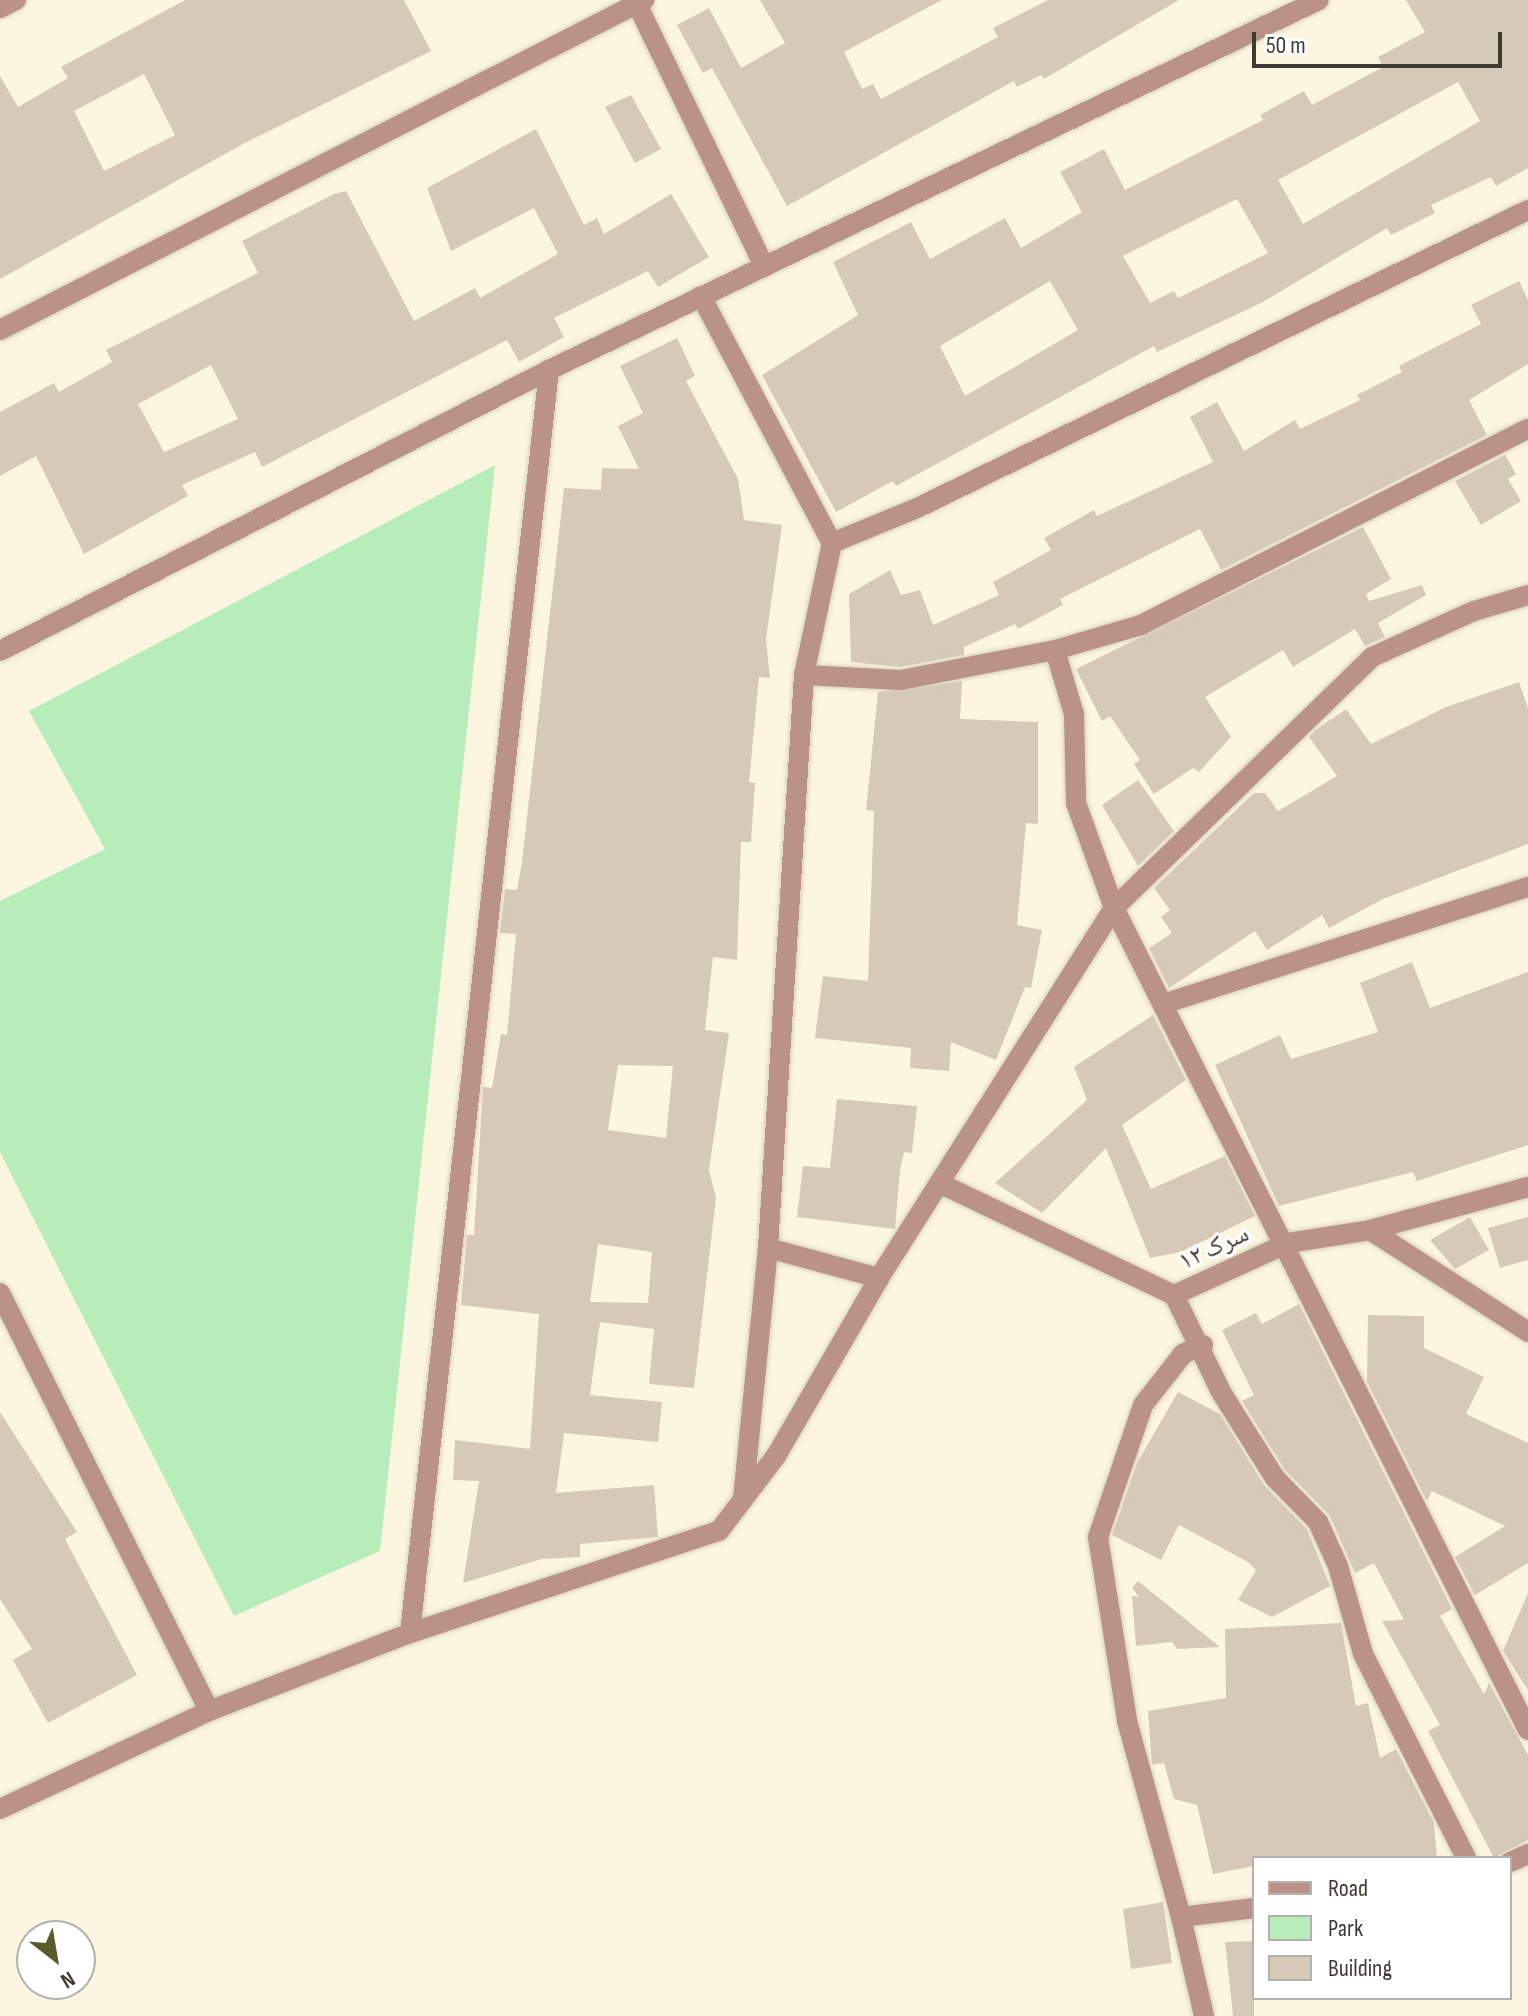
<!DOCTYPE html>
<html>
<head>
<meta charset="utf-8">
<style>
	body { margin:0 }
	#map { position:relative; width:1528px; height:2016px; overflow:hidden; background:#fcf6e1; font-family:"Sofia Sans Condensed","Noto Naskh Arabic",sans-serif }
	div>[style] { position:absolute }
	.green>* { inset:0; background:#b6edb9 }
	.building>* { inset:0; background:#d7c9b8 }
	.roads { filter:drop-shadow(0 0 2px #d6d1be) drop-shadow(0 0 2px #d6d1be) }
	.minor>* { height:20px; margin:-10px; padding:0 10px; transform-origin:10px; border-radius:10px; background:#ba9288 }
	span { translate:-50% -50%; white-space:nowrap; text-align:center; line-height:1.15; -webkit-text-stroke:6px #fff; paint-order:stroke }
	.street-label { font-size:26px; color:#3e3b33 }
	.legend { position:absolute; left:1252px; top:1856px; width:260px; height:144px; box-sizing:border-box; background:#fff; border:2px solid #b2b1ad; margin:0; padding:10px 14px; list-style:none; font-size:24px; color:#3e3b33 }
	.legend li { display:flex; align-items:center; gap:16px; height:40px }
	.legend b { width:40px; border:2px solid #b2b1ad }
	.north { position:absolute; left:16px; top:1920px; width:80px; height:80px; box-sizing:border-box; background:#fff; border:2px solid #b2b1ad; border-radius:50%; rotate:149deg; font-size:22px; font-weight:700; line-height:32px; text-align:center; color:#3e3b33 }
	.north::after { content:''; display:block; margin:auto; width:28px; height:36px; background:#575c2a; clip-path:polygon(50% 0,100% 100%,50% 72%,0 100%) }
	.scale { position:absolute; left:1252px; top:32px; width:250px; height:36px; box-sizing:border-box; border:4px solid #3e3b33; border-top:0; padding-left:10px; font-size:24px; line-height:28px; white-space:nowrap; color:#3e3b33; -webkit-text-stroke:6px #fff; paint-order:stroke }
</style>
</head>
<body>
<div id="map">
	<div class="green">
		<div style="clip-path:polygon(495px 465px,380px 1551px,234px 1616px,0 1152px,0 901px,105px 849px,29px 711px)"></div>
	</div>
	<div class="building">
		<div style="clip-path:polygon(evenodd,185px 0,404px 0,431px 51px,243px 144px,0 279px,0 76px,18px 107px,68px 78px,61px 67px,185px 0,144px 74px,175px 135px,104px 171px,74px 111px,144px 74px)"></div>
		<div style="clip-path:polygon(760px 0,942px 0,844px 52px,862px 89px,873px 84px,881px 99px,998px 37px,993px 28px,1048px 0,1179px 0,1044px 79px,1041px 75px,1017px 87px,1014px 81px,787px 206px,712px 68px,703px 73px,677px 25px,709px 8px,741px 68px,785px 43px)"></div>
		<div style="clip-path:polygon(evenodd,1406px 0,1528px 0,1528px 168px,1496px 186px,1491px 177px,1431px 205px,1435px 213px,1391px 235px,1387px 228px,1261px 303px,1157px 352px,1154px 346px,896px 486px,893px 481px,836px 512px,762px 375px,858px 315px,833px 262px,911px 222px,930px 259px,1005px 218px,1021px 248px,1082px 212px,1060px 172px,1104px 149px,1125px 190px,1263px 120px,1260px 115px,1304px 91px,1312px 105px,1383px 67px,1378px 57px,1425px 32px,1406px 0,1458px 82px,1480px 121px,1303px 224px,1278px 180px,1458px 82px,1406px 0,1237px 199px,1268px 253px,1178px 298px,1174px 291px,1150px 303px,1123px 256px,1237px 199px,1406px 0,1050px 281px,1078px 330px,965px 396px,940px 346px,1050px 281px)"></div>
		<div style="clip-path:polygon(631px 95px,661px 149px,635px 163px,605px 107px)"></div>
		<div style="clip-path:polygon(evenodd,536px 129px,584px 225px,597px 218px,604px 234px,671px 194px,709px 257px,658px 287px,648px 271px,554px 318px,564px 337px,519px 362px,507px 340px,262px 467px,255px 452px,182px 485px,188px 496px,84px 554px,36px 456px,0 476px,0 412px,54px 383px,59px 392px,112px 362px,106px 350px,258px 273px,242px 241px,334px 194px,346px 191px,414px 321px,475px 288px,480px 298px,558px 254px,534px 208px,451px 251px,427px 188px,536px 129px,211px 365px,238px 419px,164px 452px,138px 404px,211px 365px)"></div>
		<div style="clip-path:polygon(1519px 281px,1528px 300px,1528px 364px,1469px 400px,1487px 435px,1221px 570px,1200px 529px,1060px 599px,1063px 605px,1018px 629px,1015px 624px,964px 647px,964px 655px,900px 667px,851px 662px,849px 594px,890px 570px,901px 595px,920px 590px,933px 625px,999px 595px,993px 582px,1051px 550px,1044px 538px,1094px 510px,1097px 516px,1213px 462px,1190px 417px,1217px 402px,1244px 451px,1295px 420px,1300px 429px,1360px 400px,1357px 395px,1402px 372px,1399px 366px,1481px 324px,1471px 305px)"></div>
		<div style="clip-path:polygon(evenodd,677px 338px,695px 376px,686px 381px,738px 479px,744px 520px,782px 525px,766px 639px,770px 678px,759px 677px,749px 782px,755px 783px,751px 842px,741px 842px,737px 960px,713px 957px,705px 1030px,729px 1033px,709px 1170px,716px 1198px,694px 1388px,649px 1384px,654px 1329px,600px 1322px,590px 1395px,662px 1402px,658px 1442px,564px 1433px,556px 1493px,654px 1485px,658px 1537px,580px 1544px,580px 1557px,542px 1559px,463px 1583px,479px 1481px,453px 1480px,455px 1440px,530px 1449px,539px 1314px,461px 1305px,467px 1235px,474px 1235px,483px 1087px,492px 1088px,501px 1034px,507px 1035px,516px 934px,500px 933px,505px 889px,517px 890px,522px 862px,564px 488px,601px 490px,602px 468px,639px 469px,618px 426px,643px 413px,620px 366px,677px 338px,618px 1065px,673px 1066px,666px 1138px,608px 1130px,618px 1065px,677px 338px,598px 1244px,652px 1252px,648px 1303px,590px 1302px,598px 1244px)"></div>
		<div style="clip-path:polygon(1505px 455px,1516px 474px,1508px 479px,1521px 501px,1481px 525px,1455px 481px)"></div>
		<div style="clip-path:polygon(1363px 527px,1391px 579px,1366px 594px,1369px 601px,1422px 585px,1426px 595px,1378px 623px,1385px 637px,1365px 646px,1355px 629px,1293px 667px,1283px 650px,1205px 697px,1231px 737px,1199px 772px,1193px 768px,1154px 794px,1134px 764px,1140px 760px,1110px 716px,1102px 721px,1076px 669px)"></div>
		<div style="clip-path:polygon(962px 681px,960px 719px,1038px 722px,1038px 824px,1026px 823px,1017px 925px,1042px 930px,1031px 988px,1025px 987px,996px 1060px,951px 1042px,949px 1071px,910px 1068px,911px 1048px,815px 1038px,823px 976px,868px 981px,874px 811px,866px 810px,878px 692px)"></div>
		<div style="clip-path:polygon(1519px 682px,1528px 708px,1528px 844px,1383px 899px,1329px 928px,1322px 915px,1267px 950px,1255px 931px,1169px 988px,1149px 948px,1172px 933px,1161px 917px,1170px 910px,1154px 888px,1254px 793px,1265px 793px,1278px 811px,1337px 776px,1309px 737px,1314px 731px,1346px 709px,1371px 744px,1446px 707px)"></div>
		<div style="clip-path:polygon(1138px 780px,1174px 831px,1138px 866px,1102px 805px)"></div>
		<div style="clip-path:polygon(1412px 962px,1430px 1008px,1528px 972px,1528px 1145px,1417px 1181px,1413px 1172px,1279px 1206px,1215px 1065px,1280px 1035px,1291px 1059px,1378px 1032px,1360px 983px)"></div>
		<div style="clip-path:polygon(1153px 1015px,1186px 1080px,1122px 1125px,1151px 1189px,1225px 1156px,1255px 1216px,1181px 1252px,1150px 1258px,1106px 1148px,1042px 1213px,995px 1183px,1087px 1100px,1074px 1067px)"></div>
		<div style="clip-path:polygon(837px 1099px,917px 1106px,912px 1153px,904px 1152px,900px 1170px,895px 1229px,797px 1217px,803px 1166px,830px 1168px)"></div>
		<div style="clip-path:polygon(1470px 1217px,1489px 1250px,1455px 1269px,1430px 1240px)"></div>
		<div style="clip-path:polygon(1528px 1217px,1528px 1260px,1500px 1268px,1488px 1228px)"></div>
		<div style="clip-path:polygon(1299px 1304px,1452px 1609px,1440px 1616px,1484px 1694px,1489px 1683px,1528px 1755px,1528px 1840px,1494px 1858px,1428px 1731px,1440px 1725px,1382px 1621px,1404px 1620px,1374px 1563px,1355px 1573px,1330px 1516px,1285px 1470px,1242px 1401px,1254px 1395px,1222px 1330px,1256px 1313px,1262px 1324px)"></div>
		<div style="clip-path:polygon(1368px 1315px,1424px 1316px,1424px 1348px,1484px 1377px,1466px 1414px,1528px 1443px,1528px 1563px,1475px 1595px,1455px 1557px,1505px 1526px,1432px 1491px,1427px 1501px,1367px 1382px)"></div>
		<div style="clip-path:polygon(1178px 1392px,1220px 1414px,1264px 1485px,1307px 1529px,1330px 1586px,1272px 1617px,1238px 1600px,1256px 1570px,1248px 1562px,1179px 1525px,1161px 1560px,1112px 1535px,1137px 1463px)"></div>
		<div style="clip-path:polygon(0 1412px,77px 1532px,65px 1539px,137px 1675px,48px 1723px,13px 1660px,32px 1649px,0 1599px)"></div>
		<div style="clip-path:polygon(1138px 1581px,1220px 1647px,1177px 1649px,1172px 1642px,1136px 1646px,1132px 1596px,1139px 1597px,1132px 1588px)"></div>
		<div style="clip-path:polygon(1528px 1593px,1528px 1690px,1503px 1651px)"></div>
		<div style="clip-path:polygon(1341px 1623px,1356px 1706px,1368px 1703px,1380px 1758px,1396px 1749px,1434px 1823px,1437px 1858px,1254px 1858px,1254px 1866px,1213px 1874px,1197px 1805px,1174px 1799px,1164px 1763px,1152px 1765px,1148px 1711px,1226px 1698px,1225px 1629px)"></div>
		<div style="clip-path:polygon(1163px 1902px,1172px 1963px,1131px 1969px,1123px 1909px)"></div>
		<div style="clip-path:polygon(1254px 1941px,1254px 2016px,1233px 2016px,1225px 1942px)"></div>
	</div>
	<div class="roads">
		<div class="minor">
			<div style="left:635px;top:0;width:296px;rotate:64.1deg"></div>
			<div style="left:0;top:8px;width:18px;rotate:-27deg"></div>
			<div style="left:701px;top:296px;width:280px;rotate:62.1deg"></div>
			<div style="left:832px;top:543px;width:135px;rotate:102deg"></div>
			<div style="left:804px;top:675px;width:574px;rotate:93.6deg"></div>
			<div style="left:768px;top:1248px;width:115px;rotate:15.1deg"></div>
			<div style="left:0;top:330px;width:724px;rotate:-27.13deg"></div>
			<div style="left:832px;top:543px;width:90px;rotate:-22.3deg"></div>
			<div style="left:915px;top:509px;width:682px;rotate:-26deg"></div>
			<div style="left:1055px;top:650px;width:67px;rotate:73.5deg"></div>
			<div style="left:1074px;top:714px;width:89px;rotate:88.7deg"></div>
			<div style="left:1076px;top:803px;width:112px;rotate:70.1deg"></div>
			<div style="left:1114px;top:908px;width:920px;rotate:63.27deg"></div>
			<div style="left:0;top:651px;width:617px;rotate:-27.11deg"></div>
			<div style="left:549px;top:370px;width:854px;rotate:-25.67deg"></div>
			<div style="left:804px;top:675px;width:97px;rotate:3deg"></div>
			<div style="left:901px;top:680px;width:157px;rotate:-11deg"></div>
			<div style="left:1055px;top:650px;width:90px;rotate:-16.2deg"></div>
			<div style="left:1141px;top:625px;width:434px;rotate:-26.9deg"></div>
			<div style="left:1163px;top:1004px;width:383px;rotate:-17.8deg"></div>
			<div style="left:939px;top:1183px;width:260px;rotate:25.5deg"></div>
			<div style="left:1174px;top:1295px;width:125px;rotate:-24.5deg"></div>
			<div style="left:1288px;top:1243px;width:83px;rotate:-9deg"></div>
			<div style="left:1370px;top:1230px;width:164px;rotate:-15.2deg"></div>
			<div style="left:1370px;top:1230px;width:188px;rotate:32.8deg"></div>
			<div style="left:0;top:1293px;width:467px;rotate:63.4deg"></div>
			<div style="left:1174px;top:1295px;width:108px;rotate:64.1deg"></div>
			<div style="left:1221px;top:1392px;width:102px;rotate:57.9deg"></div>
			<div style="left:1275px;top:1478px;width:62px;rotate:45.7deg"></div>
			<div style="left:1318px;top:1522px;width:48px;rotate:65.6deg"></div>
			<div style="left:1338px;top:1566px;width:91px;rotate:74.1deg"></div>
			<div style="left:1363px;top:1654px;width:229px;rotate:63.2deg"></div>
			<div style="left:1203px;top:1345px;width:22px;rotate:156deg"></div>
			<div style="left:1183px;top:1354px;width:65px;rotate:128.1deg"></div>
			<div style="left:1143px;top:1405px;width:139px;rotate:108.8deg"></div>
			<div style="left:1098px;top:1537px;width:186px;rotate:81deg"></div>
			<div style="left:1127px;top:1721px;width:203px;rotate:74.6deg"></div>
			<div style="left:1181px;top:1917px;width:74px;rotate:-7deg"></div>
			<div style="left:743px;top:1499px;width:252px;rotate:-84.3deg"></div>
			<div style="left:410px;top:1633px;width:1271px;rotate:-83.72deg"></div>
			<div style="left:0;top:1809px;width:231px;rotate:-25.1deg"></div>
			<div style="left:209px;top:1711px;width:216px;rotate:-21.2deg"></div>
			<div style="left:410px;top:1633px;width:325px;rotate:-18.3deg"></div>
			<div style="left:719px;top:1531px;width:94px;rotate:-52.8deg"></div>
			<div style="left:776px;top:1456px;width:206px;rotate:-59.9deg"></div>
			<div style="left:879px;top:1278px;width:438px;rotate:-57.6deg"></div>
			<div style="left:1114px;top:908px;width:360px;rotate:-44.2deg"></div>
			<div style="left:1372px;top:657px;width:112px;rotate:-24.3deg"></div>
			<div style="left:1474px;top:611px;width:56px;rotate:-16.5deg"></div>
			<div style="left:1510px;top:1862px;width:20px;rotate:-24deg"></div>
			<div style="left:1181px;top:1917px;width:102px;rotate:76.9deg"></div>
		</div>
	</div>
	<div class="street-label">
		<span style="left:1214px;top:1248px;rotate:-25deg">سرک ۱۲</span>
	</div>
	<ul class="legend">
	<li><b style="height:10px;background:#ba9288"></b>Road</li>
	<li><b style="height:22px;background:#b6edb9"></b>Park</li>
	<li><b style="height:22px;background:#d7c9b8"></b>Building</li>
	</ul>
	<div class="north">N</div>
	<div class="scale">50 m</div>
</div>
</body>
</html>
